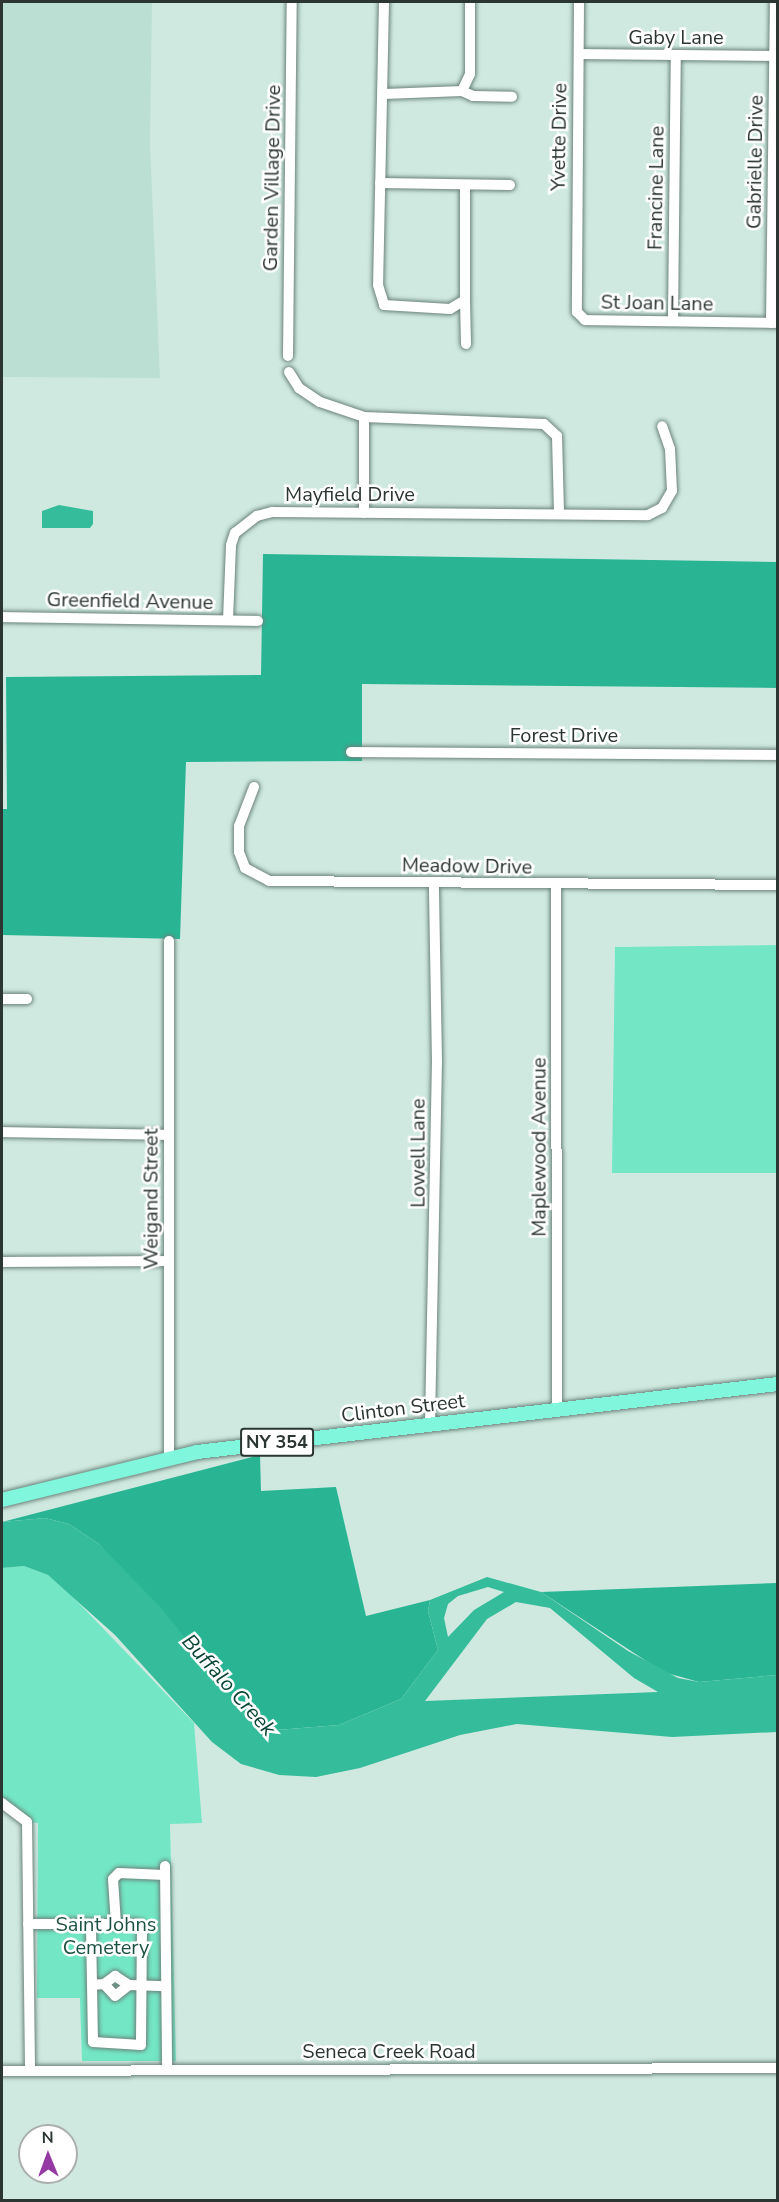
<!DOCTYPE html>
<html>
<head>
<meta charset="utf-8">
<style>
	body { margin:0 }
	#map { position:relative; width:779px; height:2202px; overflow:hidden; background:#cfe9e0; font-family:"Nunito Sans",sans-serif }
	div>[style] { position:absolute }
	.built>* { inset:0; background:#bcdfd3 }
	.green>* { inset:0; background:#73e7c5 }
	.forest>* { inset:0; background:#29b594 }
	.water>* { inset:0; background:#35bd9b }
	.roads { filter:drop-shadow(0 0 2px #6b837b) drop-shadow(0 0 2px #6b837b) }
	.minor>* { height:10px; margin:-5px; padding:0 5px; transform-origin:5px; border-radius:5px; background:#fff }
	.major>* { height:14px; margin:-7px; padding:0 7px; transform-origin:7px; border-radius:7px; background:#80f6dc }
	span { translate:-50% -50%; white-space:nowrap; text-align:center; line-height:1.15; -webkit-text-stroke:5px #fff; paint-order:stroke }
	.shield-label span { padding:2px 4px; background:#fff; border:2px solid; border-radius:4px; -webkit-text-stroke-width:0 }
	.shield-label { font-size:18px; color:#2b3632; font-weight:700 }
	.street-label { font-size:20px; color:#2b3632 }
	.park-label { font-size:20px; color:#1c5243 }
	.water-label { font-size:21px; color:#084335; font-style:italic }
	.frame { position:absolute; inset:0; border:3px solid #2b3632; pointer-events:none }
	.north { position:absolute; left:18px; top:2124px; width:60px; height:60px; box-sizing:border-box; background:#fff; border:2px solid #aaafad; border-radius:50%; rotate:359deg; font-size:16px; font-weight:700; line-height:24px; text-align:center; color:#2b3632 }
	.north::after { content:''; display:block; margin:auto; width:21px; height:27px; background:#9539a3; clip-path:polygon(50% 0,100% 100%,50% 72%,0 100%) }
</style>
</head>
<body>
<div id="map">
	<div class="built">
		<div style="clip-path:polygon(2px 2px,152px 2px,150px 144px,160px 378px,2px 377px)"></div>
	</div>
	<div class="green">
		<div style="clip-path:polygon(777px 945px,777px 1173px,612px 1173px,615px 947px)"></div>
		<div style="clip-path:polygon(24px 1566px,48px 1575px,72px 1596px,194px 1723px,202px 1823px,170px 1824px,176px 2061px,82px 2061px,80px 1998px,37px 1998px,38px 1823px,27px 1822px,2px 1803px,2px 1568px)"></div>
	</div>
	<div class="forest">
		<div style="clip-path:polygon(263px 554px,777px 562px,777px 688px,362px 684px,362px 761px,186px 762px,180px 939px,2px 935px,2px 809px,7px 809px,6px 677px,261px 675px)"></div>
		<div style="clip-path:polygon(260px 1455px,261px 1491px,336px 1487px,366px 1616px,430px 1600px,428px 1611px,438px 1650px,401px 1699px,339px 1725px,277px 1730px,245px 1714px,99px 1544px,69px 1524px,45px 1518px,2px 1522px)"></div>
		<div style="clip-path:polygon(777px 1583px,777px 1675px,699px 1682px,663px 1672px,541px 1592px)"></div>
	</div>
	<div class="water">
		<div style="clip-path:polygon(59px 505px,93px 511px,93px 524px,90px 528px,42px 528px,42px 511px)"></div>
		<div style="clip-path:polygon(evenodd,45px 1518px,69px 1524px,99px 1544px,162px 1609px,245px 1714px,277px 1730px,339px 1725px,401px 1699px,438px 1650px,428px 1611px,430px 1600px,487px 1577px,541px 1592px,628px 1651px,678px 1678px,699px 1682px,777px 1675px,777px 1732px,672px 1737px,517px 1724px,460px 1735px,360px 1768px,316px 1777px,279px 1775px,241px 1764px,212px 1742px,115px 1635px,48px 1575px,24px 1566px,2px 1568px,2px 1522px,45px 1518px,488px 1587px,504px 1592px,474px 1610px,448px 1637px,444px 1618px,448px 1604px,458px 1596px,488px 1587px,45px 1518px,516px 1602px,550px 1608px,634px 1678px,658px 1692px,425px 1701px,487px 1619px,516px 1602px)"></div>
	</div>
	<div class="roads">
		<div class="minor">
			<div style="left:384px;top:2px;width:283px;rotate:91.2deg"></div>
			<div style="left:378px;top:285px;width:21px;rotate:73deg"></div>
			<div style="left:384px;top:305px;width:66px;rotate:3.5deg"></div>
			<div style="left:450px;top:309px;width:17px;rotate:-31deg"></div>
			<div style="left:465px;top:300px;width:115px;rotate:-90deg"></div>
			<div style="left:470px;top:2px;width:72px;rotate:90deg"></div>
			<div style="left:470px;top:74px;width:19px;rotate:115deg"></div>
			<div style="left:462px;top:91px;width:12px;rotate:24deg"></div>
			<div style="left:473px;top:96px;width:39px;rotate:1deg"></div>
			<div style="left:579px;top:2px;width:310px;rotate:90.4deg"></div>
			<div style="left:577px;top:312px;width:11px;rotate:45deg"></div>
			<div style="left:585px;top:320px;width:193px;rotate:0.9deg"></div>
			<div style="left:579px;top:54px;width:195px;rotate:0.6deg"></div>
			<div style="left:384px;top:94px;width:78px;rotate:-2.2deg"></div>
			<div style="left:380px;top:183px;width:130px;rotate:0.9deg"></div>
			<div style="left:465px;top:300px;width:44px;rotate:88.7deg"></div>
			<div style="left:673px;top:321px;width:266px;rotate:-89.4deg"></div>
			<div style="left:771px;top:323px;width:321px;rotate:-89.3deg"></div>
			<div style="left:288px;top:356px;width:354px;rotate:-89.4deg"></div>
			<div style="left:289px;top:372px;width:19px;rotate:58deg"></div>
			<div style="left:299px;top:388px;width:25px;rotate:34deg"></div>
			<div style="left:320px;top:402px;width:46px;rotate:18.8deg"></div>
			<div style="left:364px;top:417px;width:180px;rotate:2.2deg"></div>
			<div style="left:544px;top:424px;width:18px;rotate:43deg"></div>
			<div style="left:557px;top:436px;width:78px;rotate:88.5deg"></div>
			<div style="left:364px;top:417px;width:96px;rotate:90deg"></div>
			<div style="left:2px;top:617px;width:256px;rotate:0.9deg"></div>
			<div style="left:228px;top:620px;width:75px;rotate:-87.7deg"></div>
			<div style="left:231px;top:545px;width:13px;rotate:-72deg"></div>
			<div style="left:235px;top:533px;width:28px;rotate:-38deg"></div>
			<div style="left:257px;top:516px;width:16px;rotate:-15deg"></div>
			<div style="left:272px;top:512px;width:376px;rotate:0.5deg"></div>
			<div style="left:648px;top:515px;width:16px;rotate:-27deg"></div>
			<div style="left:662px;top:508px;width:20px;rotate:-60deg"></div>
			<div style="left:672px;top:491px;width:42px;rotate:-92.7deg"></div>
			<div style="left:670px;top:449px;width:24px;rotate:-109deg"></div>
			<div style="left:351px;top:752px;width:427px;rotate:0.4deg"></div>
			<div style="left:254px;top:787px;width:42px;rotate:111deg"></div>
			<div style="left:239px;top:826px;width:26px;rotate:90deg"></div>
			<div style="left:239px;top:852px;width:17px;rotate:69deg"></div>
			<div style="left:245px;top:868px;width:27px;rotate:28deg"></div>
			<div style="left:269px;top:881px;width:509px;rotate:0.45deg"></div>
			<div style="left:556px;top:885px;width:524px;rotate:89.89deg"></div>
			<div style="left:169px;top:941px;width:518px;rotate:90deg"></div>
			<div style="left:2px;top:999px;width:25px"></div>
			<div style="left:2px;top:1132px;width:167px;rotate:1deg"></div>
			<div style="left:2px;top:1262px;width:167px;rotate:-0.3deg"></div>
			<div style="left:430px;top:1424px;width:361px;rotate:-88.9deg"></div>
			<div style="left:437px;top:1063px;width:180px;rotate:-91deg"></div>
			<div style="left:2px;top:1803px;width:31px;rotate:37deg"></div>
			<div style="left:27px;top:1822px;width:249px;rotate:89.3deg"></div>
			<div style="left:165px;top:1866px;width:204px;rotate:89.4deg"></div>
			<div style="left:28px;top:1924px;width:108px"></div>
			<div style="left:136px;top:1924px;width:6px;rotate:18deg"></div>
			<div style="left:142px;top:1926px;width:119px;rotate:90.5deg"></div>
			<div style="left:141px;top:2045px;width:48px;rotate:-176.4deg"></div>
			<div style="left:93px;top:2042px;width:118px;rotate:-91deg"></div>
			<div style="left:116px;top:1924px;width:45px;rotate:-93.8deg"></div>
			<div style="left:113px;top:1879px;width:8px;rotate:-45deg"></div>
			<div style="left:119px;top:1873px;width:46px;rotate:2.5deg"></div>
			<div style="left:104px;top:1984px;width:16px;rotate:47deg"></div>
			<div style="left:115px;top:1996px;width:18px;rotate:-38deg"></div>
			<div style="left:92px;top:1985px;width:12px;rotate:-5deg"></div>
			<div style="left:104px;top:1984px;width:14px;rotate:-36deg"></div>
			<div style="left:115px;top:1976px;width:17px;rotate:33deg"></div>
			<div style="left:129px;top:1985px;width:37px;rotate:2deg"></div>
			<div style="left:2px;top:2071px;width:776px;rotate:-0.22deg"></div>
		</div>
		<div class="major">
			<div style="left:2px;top:1500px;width:201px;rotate:-13.8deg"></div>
			<div style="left:197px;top:1452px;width:585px;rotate:-6.68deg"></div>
		</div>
	</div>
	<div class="shield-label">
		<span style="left:277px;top:1442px">NY 354</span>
	</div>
	<div class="street-label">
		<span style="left:676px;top:37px">Gaby Lane</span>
		<span style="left:559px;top:137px;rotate:-89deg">Yvette Drive</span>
		<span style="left:755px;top:162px;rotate:-89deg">Gabrielle Drive</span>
		<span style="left:272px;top:178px;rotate:-89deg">Garden Village Drive</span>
		<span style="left:656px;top:188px;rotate:-89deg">Francine Lane</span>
		<span style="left:657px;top:303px;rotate:1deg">St Joan Lane</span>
		<span style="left:350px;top:494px">Mayfield Drive</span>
		<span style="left:130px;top:601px;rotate:1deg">Greenfield Avenue</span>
		<span style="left:564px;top:735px">Forest Drive</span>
		<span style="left:467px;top:866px;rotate:1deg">Meadow Drive</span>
		<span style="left:539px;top:1147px;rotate:-90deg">Maplewood Avenue</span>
		<span style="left:418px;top:1153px;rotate:-90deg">Lowell Lane</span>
		<span style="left:151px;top:1199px;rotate:-90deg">Weigand Street</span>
		<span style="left:403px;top:1408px;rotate:-7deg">Clinton Street</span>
		<span style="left:389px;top:2051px">Seneca Creek Road</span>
	</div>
	<div class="park-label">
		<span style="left:106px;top:1936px">Saint Johns<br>Cemetery</span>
	</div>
	<div class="water-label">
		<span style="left:229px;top:1685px;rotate:48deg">Buffalo Creek</span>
	</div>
	<div class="frame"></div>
	<div class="north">N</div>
</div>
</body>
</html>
